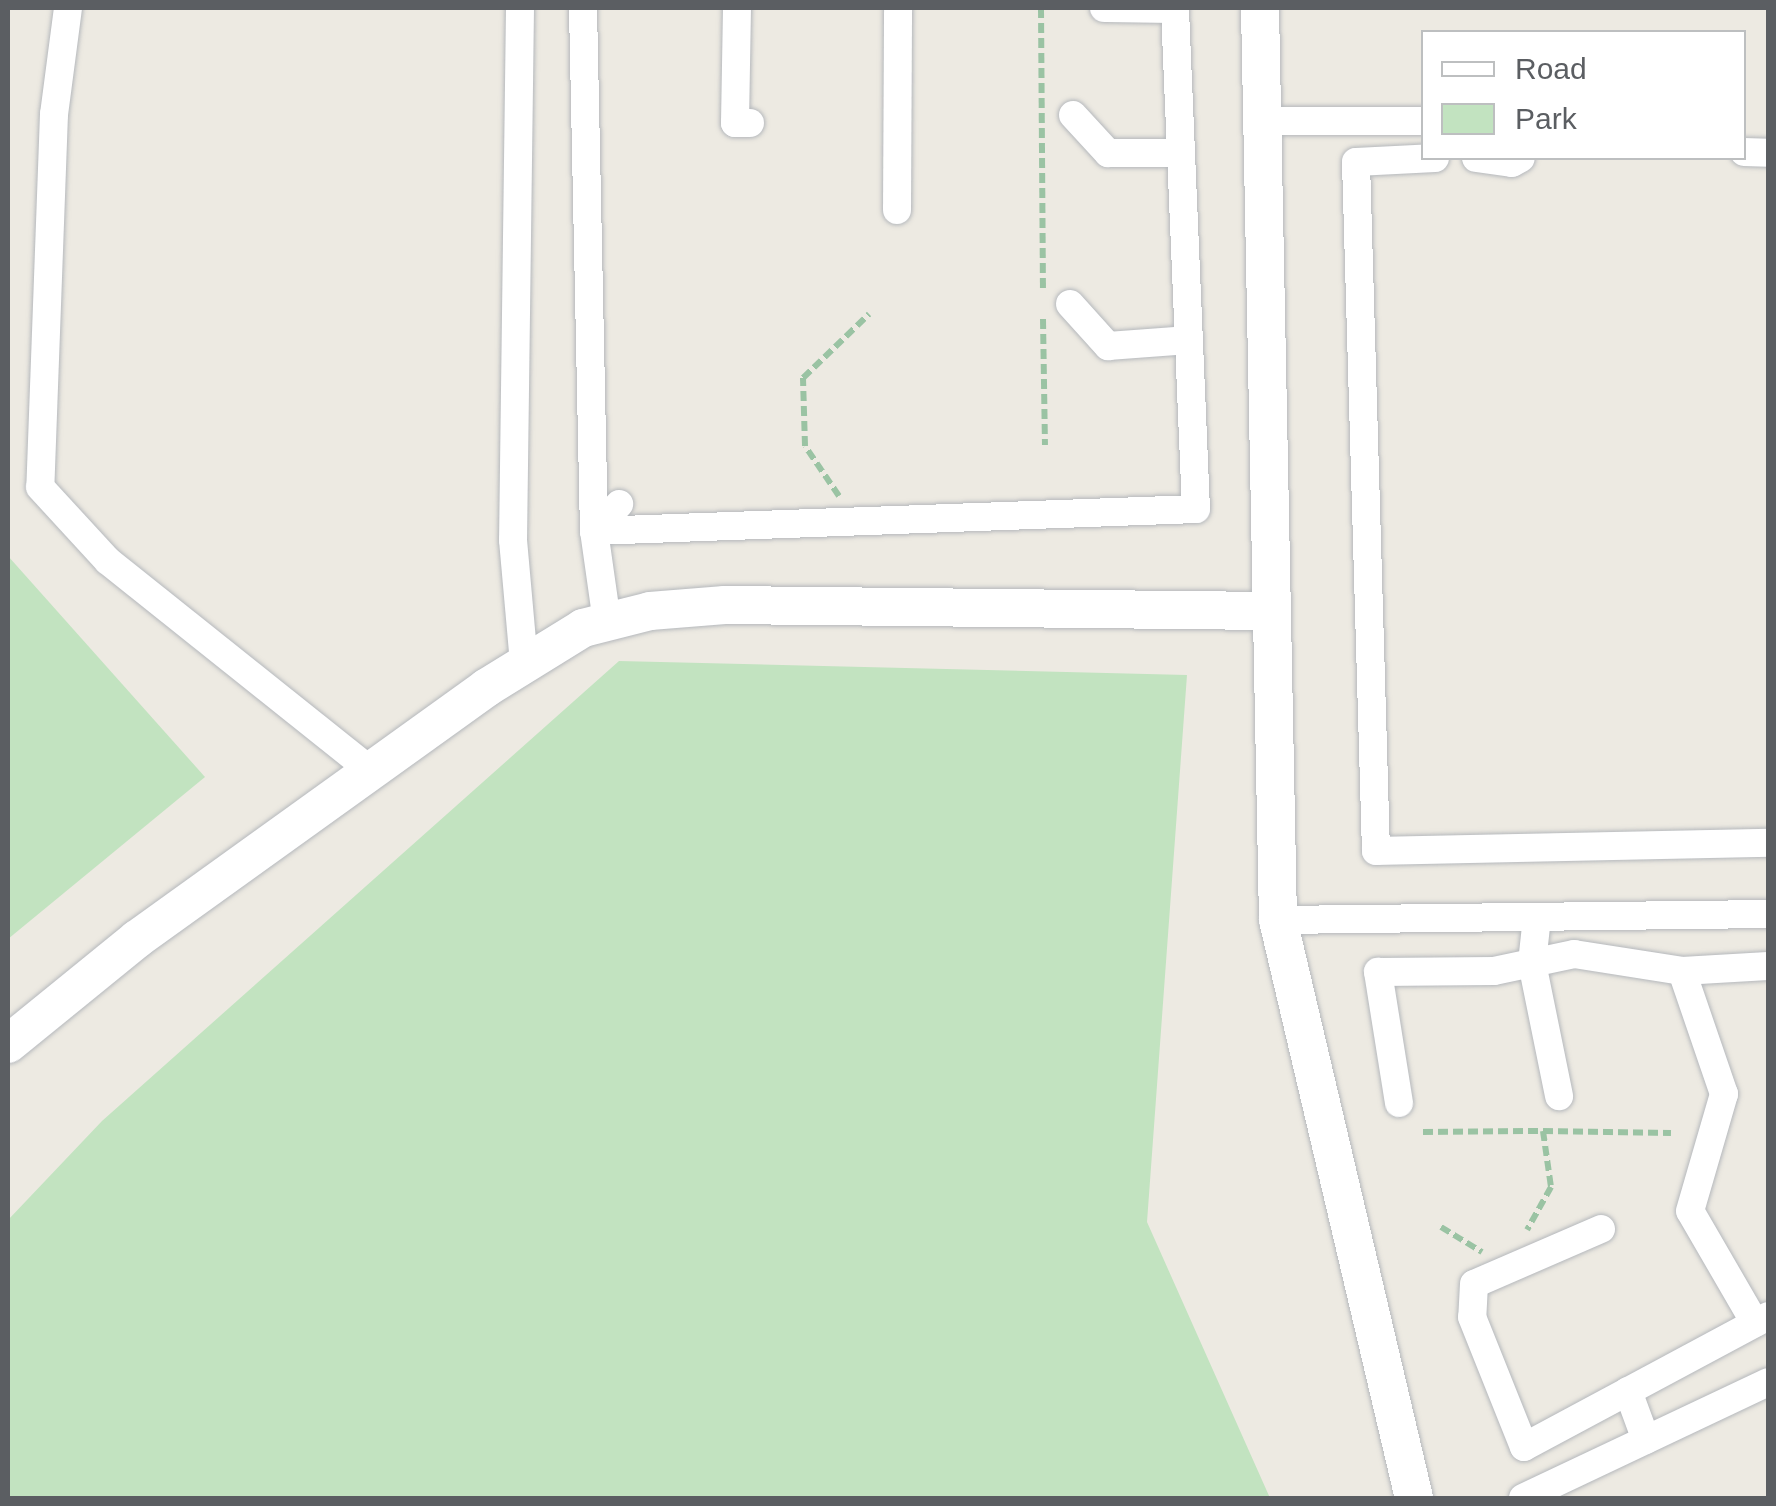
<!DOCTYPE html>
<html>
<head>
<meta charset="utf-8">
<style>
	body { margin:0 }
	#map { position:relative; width:1776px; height:1506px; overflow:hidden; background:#edeae2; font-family:Helvetica,sans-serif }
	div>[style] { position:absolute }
	.green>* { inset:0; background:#c2e3c0 }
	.path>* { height:6px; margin-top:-3px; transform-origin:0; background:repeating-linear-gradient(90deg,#9ac3a3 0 10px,transparent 0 15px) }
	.roads { filter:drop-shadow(0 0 2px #b5b8bc) drop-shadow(0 0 2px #b5b8bc) }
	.street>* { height:28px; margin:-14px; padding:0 14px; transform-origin:14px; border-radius:14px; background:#fff }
	.secondary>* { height:38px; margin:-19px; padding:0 19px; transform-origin:19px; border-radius:19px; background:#fff }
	span { translate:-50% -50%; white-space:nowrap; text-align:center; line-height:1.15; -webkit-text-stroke:8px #fff; paint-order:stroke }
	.frame { position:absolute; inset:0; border:10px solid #5b5e62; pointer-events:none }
	.legend { position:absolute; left:1421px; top:30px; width:325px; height:130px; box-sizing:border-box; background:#fff; border:2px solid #bdbfc0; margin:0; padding:12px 18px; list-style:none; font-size:30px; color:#5b5e62 }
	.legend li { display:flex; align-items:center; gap:20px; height:50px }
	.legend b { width:50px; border:2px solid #bdbfc0 }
</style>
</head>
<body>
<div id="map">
	<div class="green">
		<div style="clip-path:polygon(8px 556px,205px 777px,8px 939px)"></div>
		<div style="clip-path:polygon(619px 661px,1187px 675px,1147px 1222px,1270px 1498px,8px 1498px,8px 1220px,102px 1121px)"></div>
	</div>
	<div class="path">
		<div style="left:1041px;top:8px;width:283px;rotate:89.6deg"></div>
		<div style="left:1043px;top:319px;width:126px;rotate:89.1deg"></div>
		<div style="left:839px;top:496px;width:60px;rotate:-124.2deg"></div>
		<div style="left:805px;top:446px;width:68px;rotate:-91.7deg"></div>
		<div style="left:803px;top:378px;width:92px;rotate:-44.1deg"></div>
		<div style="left:1543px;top:1131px;width:128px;rotate:0.9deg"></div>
		<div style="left:1423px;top:1132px;width:120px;rotate:-0.5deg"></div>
		<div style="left:1543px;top:1131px;width:57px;rotate:81.9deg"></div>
		<div style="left:1551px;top:1187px;width:49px;rotate:119.2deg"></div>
		<div style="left:1441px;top:1227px;width:48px;rotate:31.4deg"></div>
	</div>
	<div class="roads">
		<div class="street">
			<div style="left:68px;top:8px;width:107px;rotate:97.5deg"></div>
			<div style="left:54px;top:114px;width:373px;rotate:92.1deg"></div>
			<div style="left:40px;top:487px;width:100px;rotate:47.4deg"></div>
			<div style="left:108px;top:561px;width:337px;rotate:38.6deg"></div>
			<div style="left:520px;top:8px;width:532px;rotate:90.75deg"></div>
			<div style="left:513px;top:540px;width:124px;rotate:84.9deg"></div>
			<div style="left:583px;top:8px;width:523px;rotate:88.8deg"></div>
			<div style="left:594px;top:531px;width:602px;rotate:-2.09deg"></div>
			<div style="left:1196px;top:509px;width:500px;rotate:-92.41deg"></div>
			<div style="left:1175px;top:9px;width:71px;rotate:-179.2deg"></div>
			<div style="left:737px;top:8px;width:115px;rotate:91deg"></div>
			<div style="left:735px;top:123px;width:15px"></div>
			<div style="left:1073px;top:115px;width:52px;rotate:47.4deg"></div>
			<div style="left:1108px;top:153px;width:73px"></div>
			<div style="left:1261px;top:121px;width:163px"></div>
			<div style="left:1744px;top:152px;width:24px;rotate:2deg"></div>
			<div style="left:1435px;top:158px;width:79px;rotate:177.1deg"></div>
			<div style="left:1356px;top:162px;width:689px;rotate:88.34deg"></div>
			<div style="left:1376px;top:851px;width:392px;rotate:-1.2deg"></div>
			<div style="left:1476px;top:158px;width:36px;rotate:8deg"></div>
			<div style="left:1512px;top:163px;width:10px;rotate:-29deg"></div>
			<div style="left:897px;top:210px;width:202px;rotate:-89.7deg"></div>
			<div style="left:1070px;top:304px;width:57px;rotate:47.9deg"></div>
			<div style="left:1108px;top:346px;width:81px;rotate:-4.2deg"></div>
			<div style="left:607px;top:622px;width:92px;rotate:-98.1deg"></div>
			<div style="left:594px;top:531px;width:37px;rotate:-47deg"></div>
			<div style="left:1537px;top:917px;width:46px;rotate:96.2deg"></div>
			<div style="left:1532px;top:963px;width:136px;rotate:78.5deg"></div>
			<div style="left:1278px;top:920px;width:490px;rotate:-0.7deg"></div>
			<div style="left:1399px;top:1103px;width:133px;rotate:-99.1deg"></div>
			<div style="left:1378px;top:972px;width:116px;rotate:-0.5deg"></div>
			<div style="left:1494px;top:971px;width:82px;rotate:-12deg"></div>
			<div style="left:1574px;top:954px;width:109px;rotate:8.9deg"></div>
			<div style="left:1601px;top:1229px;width:138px;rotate:156.6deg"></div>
			<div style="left:1474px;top:1284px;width:33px;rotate:93deg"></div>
			<div style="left:1472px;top:1317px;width:140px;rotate:68.2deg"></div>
			<div style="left:1524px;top:1447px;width:277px;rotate:-28.2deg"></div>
			<div style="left:1755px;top:1323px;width:129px;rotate:-120.1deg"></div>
			<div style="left:1690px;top:1211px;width:122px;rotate:-73.8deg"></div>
			<div style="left:1724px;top:1094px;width:130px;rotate:-108.9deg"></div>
			<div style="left:1682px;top:971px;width:86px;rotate:-3.3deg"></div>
			<div style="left:1628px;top:1391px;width:52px;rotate:69.8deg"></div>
			<div style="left:1523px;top:1498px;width:271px;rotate:-25.3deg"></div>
		</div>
		<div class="secondary">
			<div style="left:1260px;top:8px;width:912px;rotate:88.87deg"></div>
			<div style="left:1278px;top:920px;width:594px;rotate:76.76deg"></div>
			<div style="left:8px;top:1044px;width:166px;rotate:-39.1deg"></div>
			<div style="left:137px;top:939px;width:430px;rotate:-35.7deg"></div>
			<div style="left:486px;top:688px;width:114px;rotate:-31.7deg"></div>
			<div style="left:583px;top:628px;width:69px;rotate:-14.2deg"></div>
			<div style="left:650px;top:611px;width:75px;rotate:-4.6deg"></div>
			<div style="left:725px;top:605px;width:544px;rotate:0.63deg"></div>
		</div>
	</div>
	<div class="frame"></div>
	<ul class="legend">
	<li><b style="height:12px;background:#fff"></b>Road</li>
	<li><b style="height:28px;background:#c2e3c0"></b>Park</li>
	</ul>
</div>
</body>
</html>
